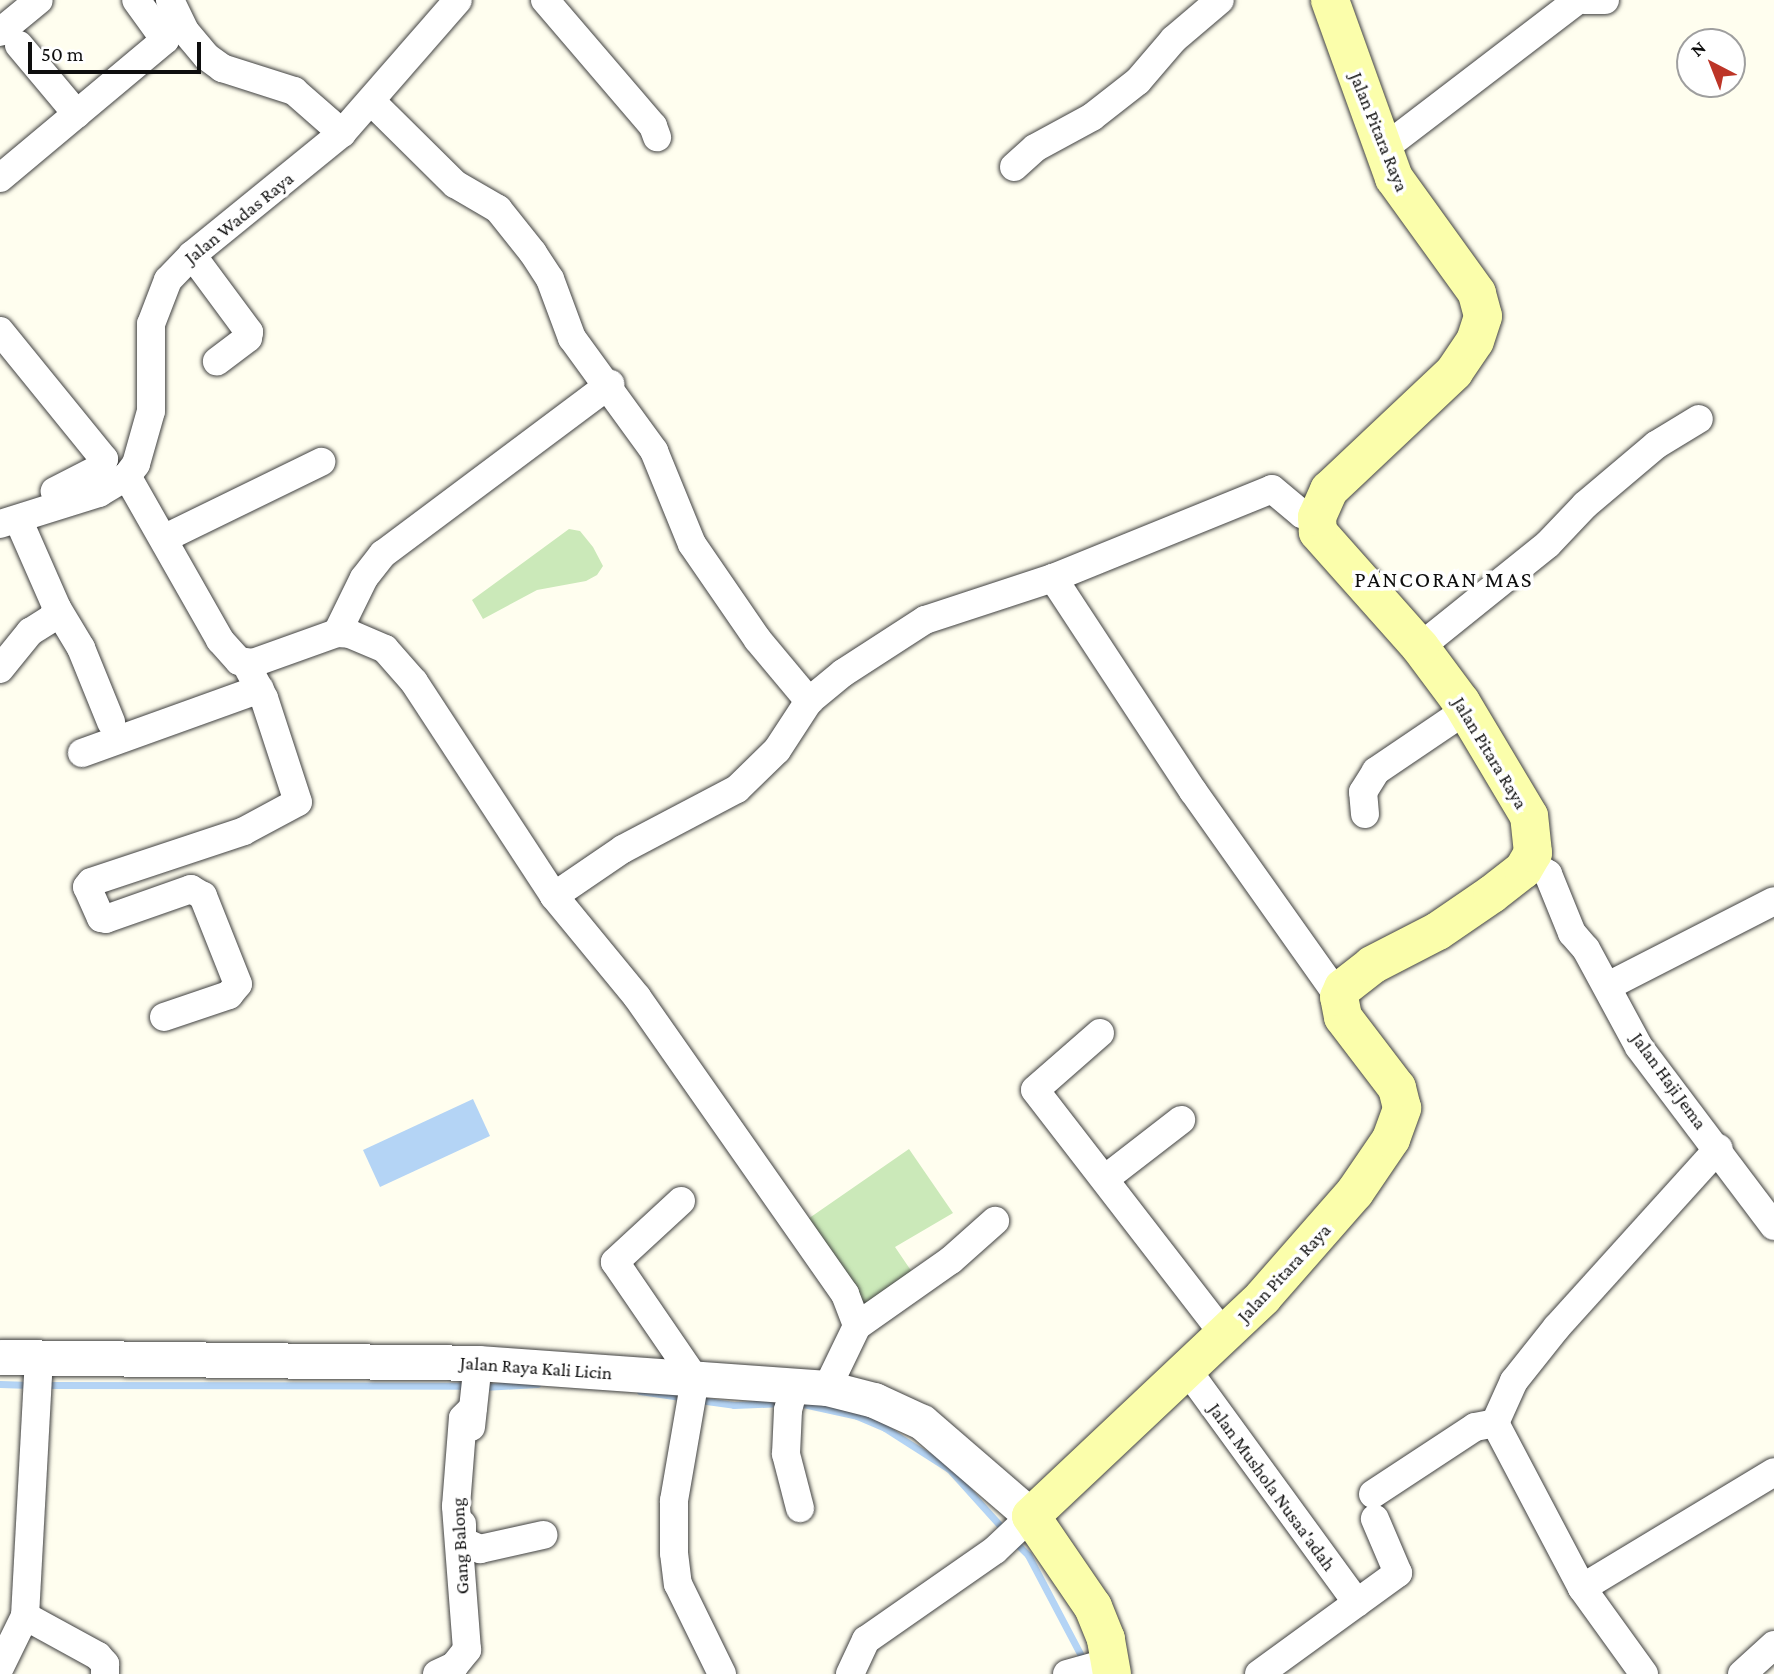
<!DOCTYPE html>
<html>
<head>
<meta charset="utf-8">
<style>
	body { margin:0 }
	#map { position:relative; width:1774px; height:1674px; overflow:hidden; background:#fffeef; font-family:"Crimson Pro",serif }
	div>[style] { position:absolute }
	.green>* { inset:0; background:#cbe9b9 }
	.water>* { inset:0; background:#b4d4f5 }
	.stream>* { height:7px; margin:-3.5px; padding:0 3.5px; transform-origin:3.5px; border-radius:3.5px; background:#b4d4f5 }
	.roads { filter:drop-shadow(0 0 2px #414141) drop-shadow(0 0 2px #414141) }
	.minor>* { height:28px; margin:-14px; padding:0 14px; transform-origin:14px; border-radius:14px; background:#fff }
	.tertiary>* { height:35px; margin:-17.5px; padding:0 17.5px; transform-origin:17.5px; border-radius:17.5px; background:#fff }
	.secondary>* { height:38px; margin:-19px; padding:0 19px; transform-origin:19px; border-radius:19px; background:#fbfeab }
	span { translate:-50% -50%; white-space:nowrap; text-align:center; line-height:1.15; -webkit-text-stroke:7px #fff; paint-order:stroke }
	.street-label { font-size:19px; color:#0e0e0e }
	.quarter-label { font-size:23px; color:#0e0e0e; letter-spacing:2px }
	.north { position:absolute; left:1676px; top:28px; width:70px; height:70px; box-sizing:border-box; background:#fff; border:2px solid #9f9f9f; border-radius:50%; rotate:318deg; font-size:19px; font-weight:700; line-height:28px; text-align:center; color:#0e0e0e }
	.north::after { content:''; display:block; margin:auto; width:24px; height:32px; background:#bd3527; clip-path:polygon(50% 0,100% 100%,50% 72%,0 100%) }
	.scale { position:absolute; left:28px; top:42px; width:173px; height:32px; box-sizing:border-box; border:4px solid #0e0e0e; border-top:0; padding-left:9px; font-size:21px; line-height:24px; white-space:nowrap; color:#0e0e0e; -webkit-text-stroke:5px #fff; paint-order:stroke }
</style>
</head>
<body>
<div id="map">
	<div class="green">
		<div style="clip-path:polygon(569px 529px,580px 531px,593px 547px,603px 566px,597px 575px,586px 581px,537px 590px,483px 619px,472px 600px)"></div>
		<div style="clip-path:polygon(909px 1149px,953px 1213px,895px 1247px,912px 1272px,863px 1306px,805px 1221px)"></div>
	</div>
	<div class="water">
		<div style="clip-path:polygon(473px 1099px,490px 1136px,380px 1187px,363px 1150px)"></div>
	</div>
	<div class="stream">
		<div style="left:0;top:1384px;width:30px;rotate:2deg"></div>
		<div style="left:42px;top:1385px;width:429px;rotate:0.1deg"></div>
		<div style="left:483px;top:1387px;width:54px;rotate:-3.2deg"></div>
		<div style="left:640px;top:1391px;width:48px;rotate:8.5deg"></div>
		<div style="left:699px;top:1400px;width:35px;rotate:8deg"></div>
		<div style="left:734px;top:1405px;width:50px;rotate:-2.3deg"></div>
		<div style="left:803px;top:1404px;width:55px;rotate:12.5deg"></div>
		<div style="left:857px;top:1416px;width:30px;rotate:23deg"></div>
		<div style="left:885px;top:1428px;width:76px;rotate:32.6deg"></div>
		<div style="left:949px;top:1469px;width:85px;rotate:47.9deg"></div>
		<div style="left:1014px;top:1541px;width:20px;rotate:45deg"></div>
		<div style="left:1028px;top:1555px;width:122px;rotate:62.2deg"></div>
	</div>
	<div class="roads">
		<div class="minor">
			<div style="left:170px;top:0;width:34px;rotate:64deg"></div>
			<div style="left:185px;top:31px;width:34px;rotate:50deg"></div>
			<div style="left:207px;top:57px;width:19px;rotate:36deg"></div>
			<div style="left:222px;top:68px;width:76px;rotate:17.7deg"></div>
			<div style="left:294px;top:91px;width:64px;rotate:41.2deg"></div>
			<div style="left:545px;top:0;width:166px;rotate:49.4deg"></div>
			<div style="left:653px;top:126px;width:12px;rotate:70deg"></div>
			<div style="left:1584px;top:0;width:21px"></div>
			<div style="left:0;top:32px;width:50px;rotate:-39.4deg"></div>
			<div style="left:19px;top:45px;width:90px;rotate:50deg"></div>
			<div style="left:372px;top:102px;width:117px;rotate:44.7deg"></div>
			<div style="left:455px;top:184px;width:50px;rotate:30.2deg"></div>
			<div style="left:498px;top:209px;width:56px;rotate:51.5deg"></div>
			<div style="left:533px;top:253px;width:31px;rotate:57deg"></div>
			<div style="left:550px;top:279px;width:63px;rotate:69.6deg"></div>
			<div style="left:572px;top:338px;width:140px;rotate:54deg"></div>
			<div style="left:654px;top:451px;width:100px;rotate:67.8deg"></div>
			<div style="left:692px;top:544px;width:116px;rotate:55.5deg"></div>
			<div style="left:758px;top:640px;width:80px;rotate:50.1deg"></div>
			<div style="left:1383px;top:149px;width:245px;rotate:-37.4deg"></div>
			<div style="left:1014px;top:167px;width:28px;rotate:-42deg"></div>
			<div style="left:1035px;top:148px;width:65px;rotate:-28.5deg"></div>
			<div style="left:1092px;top:117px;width:58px;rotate:-38deg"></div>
			<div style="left:1138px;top:81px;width:55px;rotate:-49.4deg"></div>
			<div style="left:1174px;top:39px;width:60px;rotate:-40.3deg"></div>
			<div style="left:0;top:178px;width:215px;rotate:-39.9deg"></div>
			<div style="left:165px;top:40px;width:49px;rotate:-125.9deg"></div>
			<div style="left:192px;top:255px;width:96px;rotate:53.5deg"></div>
			<div style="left:249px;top:332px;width:6px;rotate:99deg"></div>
			<div style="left:248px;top:338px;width:39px;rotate:143deg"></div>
			<div style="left:0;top:331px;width:165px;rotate:50.9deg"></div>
			<div style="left:104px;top:459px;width:10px;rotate:114deg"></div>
			<div style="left:100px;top:468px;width:51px;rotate:152.9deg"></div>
			<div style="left:127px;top:476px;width:189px;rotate:60.4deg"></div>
			<div style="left:220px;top:640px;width:28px;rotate:48deg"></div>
			<div style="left:239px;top:661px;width:14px;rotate:8deg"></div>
			<div style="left:253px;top:663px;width:89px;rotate:-19.7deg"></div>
			<div style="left:337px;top:633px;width:13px;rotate:4deg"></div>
			<div style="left:350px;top:634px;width:38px;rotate:23deg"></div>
			<div style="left:385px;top:649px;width:44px;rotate:48.7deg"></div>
			<div style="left:414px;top:682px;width:256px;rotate:56.8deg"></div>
			<div style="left:554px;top:896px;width:131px;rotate:50.6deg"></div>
			<div style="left:637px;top:997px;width:363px;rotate:55deg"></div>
			<div style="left:845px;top:1294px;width:34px;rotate:69deg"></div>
			<div style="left:857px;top:1326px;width:69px;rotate:115.8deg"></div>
			<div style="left:0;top:524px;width:104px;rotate:-17.4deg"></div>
			<div style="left:99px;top:493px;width:33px;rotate:-31deg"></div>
			<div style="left:127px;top:476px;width:15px;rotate:-53deg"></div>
			<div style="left:136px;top:464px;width:55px;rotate:-74.2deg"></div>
			<div style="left:151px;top:411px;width:87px;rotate:-90deg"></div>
			<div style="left:151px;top:324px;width:47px;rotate:-68.9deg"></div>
			<div style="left:168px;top:280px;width:35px;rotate:-46deg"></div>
			<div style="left:192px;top:255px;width:193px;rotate:-39.1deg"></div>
			<div style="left:342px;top:133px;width:176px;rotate:-48.9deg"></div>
			<div style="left:165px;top:538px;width:174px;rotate:-26deg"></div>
			<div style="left:1053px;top:578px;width:255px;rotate:56.7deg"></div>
			<div style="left:1193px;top:791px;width:252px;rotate:54.7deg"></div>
			<div style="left:57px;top:608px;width:47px;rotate:59deg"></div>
			<div style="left:81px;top:648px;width:80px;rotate:67.9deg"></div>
			<div style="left:337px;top:633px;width:61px;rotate:-63.9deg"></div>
			<div style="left:364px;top:578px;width:31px;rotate:-52deg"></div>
			<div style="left:383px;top:554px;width:284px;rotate:-36.8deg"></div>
			<div style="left:1420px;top:647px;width:164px;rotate:-38.8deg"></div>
			<div style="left:1548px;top:544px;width:54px;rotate:-46.5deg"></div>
			<div style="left:1585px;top:505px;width:93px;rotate:-40.2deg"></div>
			<div style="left:1656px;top:445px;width:50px;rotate:-31.2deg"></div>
			<div style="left:0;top:669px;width:48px;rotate:-51deg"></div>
			<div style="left:30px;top:632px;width:26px;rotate:-32deg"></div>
			<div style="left:52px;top:618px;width:11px;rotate:-63deg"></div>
			<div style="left:57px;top:608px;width:97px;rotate:-113.7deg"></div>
			<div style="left:82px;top:753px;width:189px;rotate:-19.8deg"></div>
			<div style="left:1365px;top:814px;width:22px;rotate:-95deg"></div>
			<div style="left:1363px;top:792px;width:25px;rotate:-58deg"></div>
			<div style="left:1376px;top:771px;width:109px;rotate:-34.1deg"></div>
			<div style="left:1530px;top:862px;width:22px;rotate:34deg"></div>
			<div style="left:1548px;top:874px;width:64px;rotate:67.9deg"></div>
			<div style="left:1572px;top:933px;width:21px;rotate:49deg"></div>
			<div style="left:1586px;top:949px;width:111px;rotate:61.6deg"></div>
			<div style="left:1639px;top:1047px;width:224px;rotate:53deg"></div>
			<div style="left:554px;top:896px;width:83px;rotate:-34.3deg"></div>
			<div style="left:623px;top:849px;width:129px;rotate:-27.8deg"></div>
			<div style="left:737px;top:789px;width:56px;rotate:-44.3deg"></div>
			<div style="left:777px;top:750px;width:59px;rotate:-56.9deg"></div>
			<div style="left:809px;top:701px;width:44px;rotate:-39.5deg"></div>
			<div style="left:843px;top:673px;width:98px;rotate:-32.9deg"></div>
			<div style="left:925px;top:620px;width:135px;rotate:-18.2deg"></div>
			<div style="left:1053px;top:578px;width:236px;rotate:-22.1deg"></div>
			<div style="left:1272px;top:489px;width:39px;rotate:40deg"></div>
			<div style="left:1302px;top:514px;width:15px;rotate:11deg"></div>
			<div style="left:1608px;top:986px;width:186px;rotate:-27.1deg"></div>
			<div style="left:164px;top:1017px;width:69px;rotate:-18.7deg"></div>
			<div style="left:229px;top:995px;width:14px;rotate:-51deg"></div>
			<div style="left:238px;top:984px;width:95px;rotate:-111.7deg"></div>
			<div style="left:203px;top:896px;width:14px;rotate:-150deg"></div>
			<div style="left:191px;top:889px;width:90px;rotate:160.6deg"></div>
			<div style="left:106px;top:919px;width:5px;rotate:-169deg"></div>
			<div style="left:101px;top:918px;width:34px;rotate:-114deg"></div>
			<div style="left:87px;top:887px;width:6px;rotate:-51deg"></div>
			<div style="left:91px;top:882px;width:161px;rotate:-18.4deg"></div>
			<div style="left:244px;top:831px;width:61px;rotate:-28.2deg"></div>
			<div style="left:298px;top:802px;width:109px;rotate:-108.1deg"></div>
			<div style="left:264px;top:698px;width:38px;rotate:-118deg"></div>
			<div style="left:1100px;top:1033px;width:86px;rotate:138.8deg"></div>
			<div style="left:1035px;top:1090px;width:311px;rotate:52.3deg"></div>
			<div style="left:1106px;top:1178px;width:95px;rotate:-37.7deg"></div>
			<div style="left:681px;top:1201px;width:90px;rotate:137.3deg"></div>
			<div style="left:615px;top:1262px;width:142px;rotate:55.6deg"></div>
			<div style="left:695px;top:1379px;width:124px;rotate:99.8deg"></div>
			<div style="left:674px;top:1501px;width:52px;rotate:90deg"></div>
			<div style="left:674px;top:1553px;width:31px;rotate:83deg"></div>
			<div style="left:678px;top:1584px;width:100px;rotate:63.9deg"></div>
			<div style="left:857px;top:1326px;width:115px;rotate:-35.1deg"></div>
			<div style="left:951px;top:1260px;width:59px;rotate:-41.6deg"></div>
			<div style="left:1188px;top:1371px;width:287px;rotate:53.9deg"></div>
			<div style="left:795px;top:1384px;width:27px;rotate:105deg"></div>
			<div style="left:788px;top:1410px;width:44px;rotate:92.6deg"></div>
			<div style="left:786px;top:1454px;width:56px;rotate:75.5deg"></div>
			<div style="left:471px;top:1427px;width:64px;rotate:-83.8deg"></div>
			<div style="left:1373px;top:1494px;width:122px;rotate:-33.3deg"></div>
			<div style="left:1475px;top:1427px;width:20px;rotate:-11deg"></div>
			<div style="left:462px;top:1524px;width:17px;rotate:90deg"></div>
			<div style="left:462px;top:1541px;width:20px;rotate:24deg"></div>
			<div style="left:480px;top:1549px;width:65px;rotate:-12.5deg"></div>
			<div style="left:1582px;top:1588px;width:224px;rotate:-31.1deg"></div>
			<div style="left:25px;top:1616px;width:83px;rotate:28.7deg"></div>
			<div style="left:98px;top:1656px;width:11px;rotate:49deg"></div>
			<div style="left:105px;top:1664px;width:10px;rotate:90deg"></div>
			<div style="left:0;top:1667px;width:57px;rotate:-63.9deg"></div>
			<div style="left:25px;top:1616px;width:258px;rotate:-86.9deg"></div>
			<div style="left:437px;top:1674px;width:19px;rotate:-25deg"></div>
			<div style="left:454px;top:1666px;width:21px;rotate:-51deg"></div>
			<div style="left:467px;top:1650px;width:144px;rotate:-94.4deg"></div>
			<div style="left:456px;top:1506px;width:88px;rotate:-85.5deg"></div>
			<div style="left:463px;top:1418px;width:14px;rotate:-45deg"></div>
			<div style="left:850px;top:1674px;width:38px;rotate:-65deg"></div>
			<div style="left:866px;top:1640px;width:157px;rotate:-34.9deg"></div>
			<div style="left:995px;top:1550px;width:50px;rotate:-43.4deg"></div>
			<div style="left:1067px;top:1674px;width:45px;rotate:-15.6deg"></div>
			<div style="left:1259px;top:1674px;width:172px;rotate:-36deg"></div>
			<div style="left:1398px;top:1573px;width:59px;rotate:-113.1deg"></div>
			<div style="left:1644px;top:1674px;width:106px;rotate:-125.8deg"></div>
			<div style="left:1582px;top:1588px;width:187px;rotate:-117.8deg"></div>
			<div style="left:1495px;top:1423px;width:46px;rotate:-65.7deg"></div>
			<div style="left:1514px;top:1381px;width:69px;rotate:-51.5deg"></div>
			<div style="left:1557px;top:1327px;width:241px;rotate:-47.9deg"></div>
			<div style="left:1742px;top:1674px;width:43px;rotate:-42.2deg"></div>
		</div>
		<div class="tertiary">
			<div style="left:0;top:1357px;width:478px;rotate:0.7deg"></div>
			<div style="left:478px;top:1363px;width:350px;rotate:4.1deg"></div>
			<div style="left:827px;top:1388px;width:49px;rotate:14.3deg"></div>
			<div style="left:874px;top:1400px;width:53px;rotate:24.6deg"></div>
			<div style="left:922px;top:1422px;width:144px;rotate:40.8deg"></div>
		</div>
		<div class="secondary">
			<div style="left:1112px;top:1674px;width:36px;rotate:-100deg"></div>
			<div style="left:1106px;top:1639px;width:35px;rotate:-112deg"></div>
			<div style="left:1093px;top:1607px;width:110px;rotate:-124.3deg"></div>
			<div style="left:1031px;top:1516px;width:319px;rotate:-43.3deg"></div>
			<div style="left:1263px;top:1297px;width:140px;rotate:-48.8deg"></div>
			<div style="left:1355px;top:1192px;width:64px;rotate:-55.8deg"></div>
			<div style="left:1391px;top:1139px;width:33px;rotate:-70deg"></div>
			<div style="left:1402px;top:1108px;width:21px;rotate:-104deg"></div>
			<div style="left:1397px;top:1088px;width:89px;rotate:-127.3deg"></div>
			<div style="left:1343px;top:1017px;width:20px;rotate:-101deg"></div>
			<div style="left:1339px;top:997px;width:10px;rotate:-66deg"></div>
			<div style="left:1343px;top:988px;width:37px;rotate:-38deg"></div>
			<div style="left:1372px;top:965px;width:74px;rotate:-27.3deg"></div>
			<div style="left:1438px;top:931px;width:65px;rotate:-34.4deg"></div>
			<div style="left:1492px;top:894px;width:39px;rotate:-38deg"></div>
			<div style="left:1523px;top:870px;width:20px;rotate:-60deg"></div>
			<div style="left:1533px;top:853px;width:37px;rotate:-96deg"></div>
			<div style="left:1529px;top:816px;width:133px;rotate:-120.8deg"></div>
			<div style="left:1461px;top:702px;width:69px;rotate:-126.7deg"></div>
			<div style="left:1420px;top:647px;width:154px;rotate:-131.6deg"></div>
			<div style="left:1318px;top:532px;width:15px;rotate:-94deg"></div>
			<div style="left:1317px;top:517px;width:30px;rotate:-66deg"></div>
			<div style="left:1329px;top:490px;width:172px;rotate:-43.3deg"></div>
			<div style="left:1454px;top:372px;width:37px;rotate:-56deg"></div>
			<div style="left:1475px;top:341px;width:26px;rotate:-72deg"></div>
			<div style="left:1483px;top:316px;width:24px;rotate:-105deg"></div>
			<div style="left:1477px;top:293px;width:142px;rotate:-125.8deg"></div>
			<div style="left:1394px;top:178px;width:189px;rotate:-109.8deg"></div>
		</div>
	</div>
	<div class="street-label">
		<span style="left:1379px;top:132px;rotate:68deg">Jalan Pitara Raya</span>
		<span style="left:239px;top:218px;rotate:-39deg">Jalan Wadas Raya</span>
		<span style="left:1490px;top:753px;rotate:59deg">Jalan Pitara Raya</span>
		<span style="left:1669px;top:1081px;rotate:54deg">Jalan Haji Jema</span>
		<span style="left:1284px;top:1273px;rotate:-47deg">Jalan Pitara Raya</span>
		<span style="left:536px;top:1368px;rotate:4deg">Jalan Raya Kali Licin</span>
		<span style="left:1272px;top:1487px;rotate:54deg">Jalan Mushola Nusaa'adah</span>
		<span style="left:460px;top:1546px;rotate:-93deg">Gang Balong</span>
	</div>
	<div class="quarter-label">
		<span style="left:1444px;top:579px">PANCORAN MAS</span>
	</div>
	<div class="north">N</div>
	<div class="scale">50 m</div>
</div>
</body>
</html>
